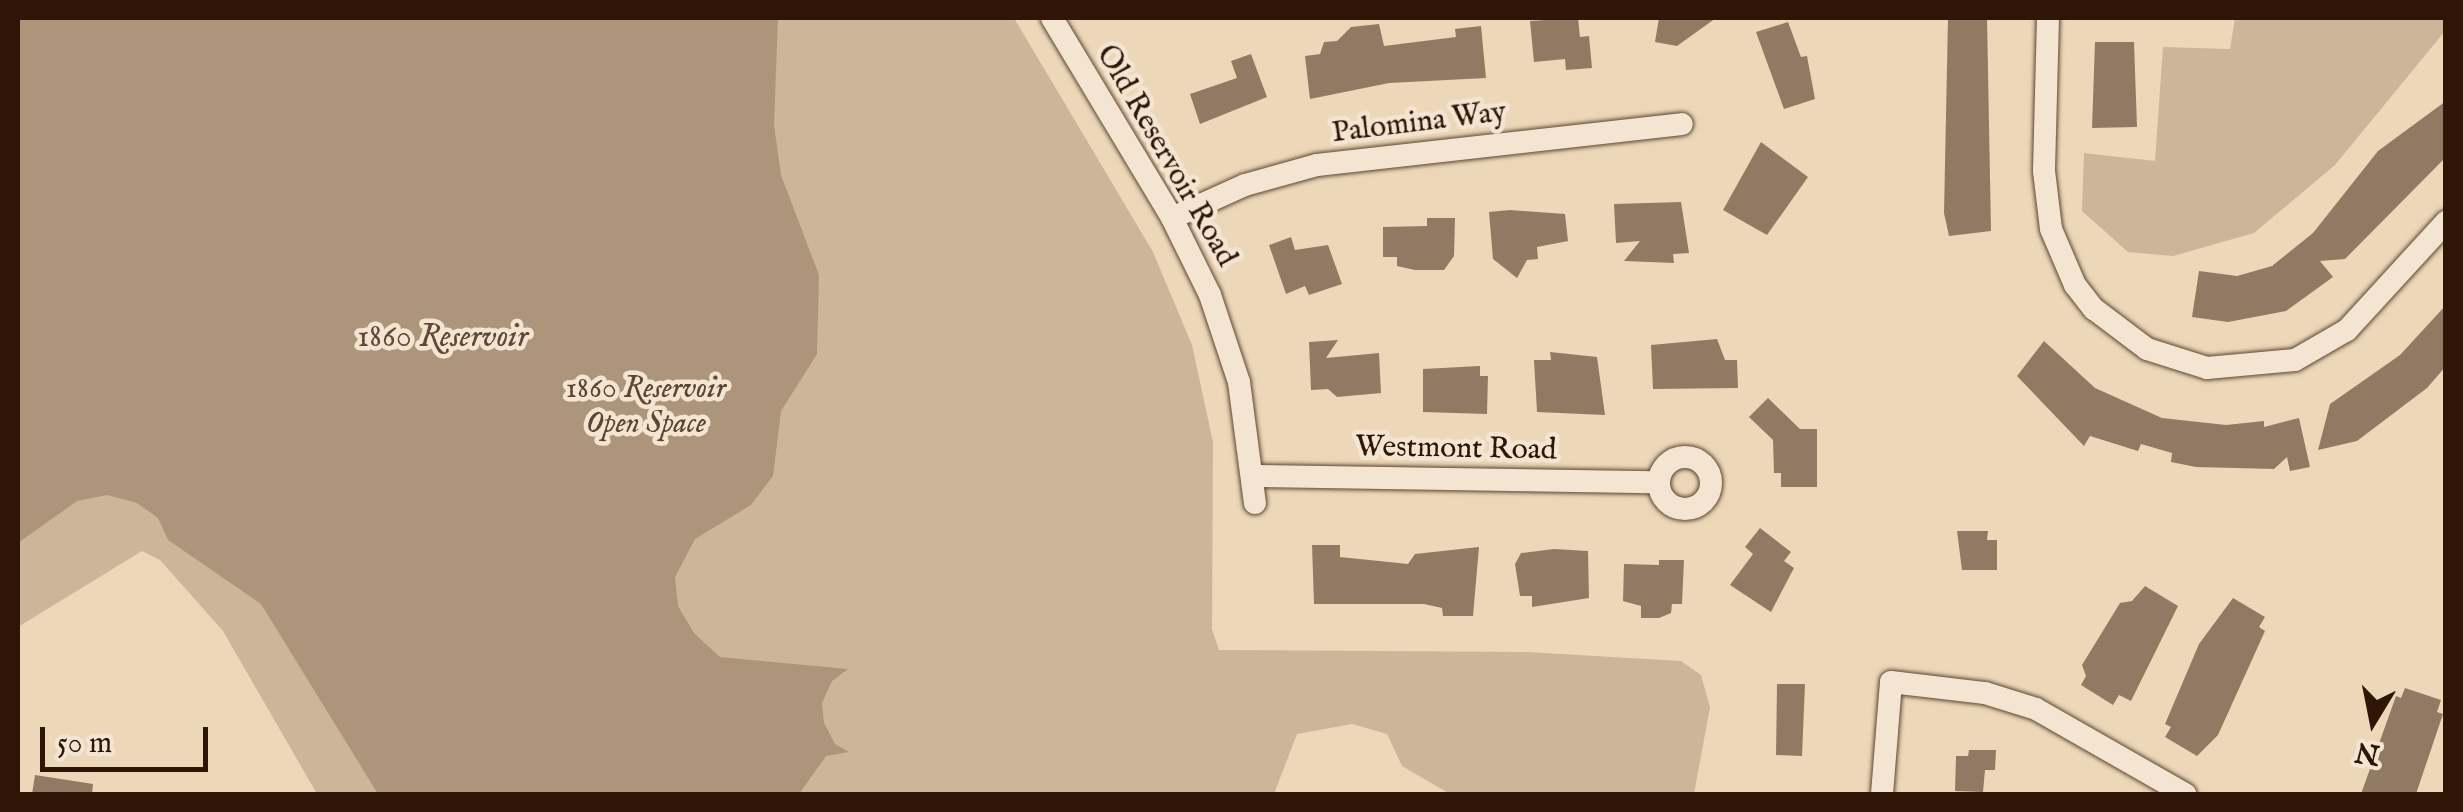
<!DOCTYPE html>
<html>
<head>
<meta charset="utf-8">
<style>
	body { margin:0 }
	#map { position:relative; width:2463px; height:812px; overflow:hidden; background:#ecd7b8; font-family:"IM FELL English",serif }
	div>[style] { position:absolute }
	.green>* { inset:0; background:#ccb69a }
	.water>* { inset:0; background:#ac957b }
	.building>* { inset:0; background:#917a63 }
	.roads { filter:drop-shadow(0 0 2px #5e4632) drop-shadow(0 0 2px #5e4632) }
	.street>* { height:22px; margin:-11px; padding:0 11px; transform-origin:11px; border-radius:11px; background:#f3e5d1 }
	.street>.ring { margin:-11px; padding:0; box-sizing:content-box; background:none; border:22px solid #f3e5d1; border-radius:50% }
	span { translate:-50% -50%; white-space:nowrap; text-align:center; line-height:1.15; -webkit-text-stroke:9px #f3e5d1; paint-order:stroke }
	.street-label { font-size:30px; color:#2f1506 }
	.park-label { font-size:30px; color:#5e4532; font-style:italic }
	.water-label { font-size:32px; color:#614835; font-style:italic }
	.frame { position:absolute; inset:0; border:20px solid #2f1506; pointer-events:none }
	.north { position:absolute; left:2323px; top:672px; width:100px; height:100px; -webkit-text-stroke:8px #f3e5d1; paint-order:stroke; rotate:190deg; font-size:28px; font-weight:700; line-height:40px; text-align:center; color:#2f1506 }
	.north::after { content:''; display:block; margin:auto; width:35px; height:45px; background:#2f1506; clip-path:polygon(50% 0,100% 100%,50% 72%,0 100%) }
	.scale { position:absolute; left:40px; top:727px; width:168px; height:45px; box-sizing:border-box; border:5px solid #2f1506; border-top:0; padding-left:12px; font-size:30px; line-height:35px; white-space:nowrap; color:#2f1506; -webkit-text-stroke:8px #f3e5d1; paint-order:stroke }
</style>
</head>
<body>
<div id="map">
	<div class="green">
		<div style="clip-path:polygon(18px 18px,1014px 18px,1153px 252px,1192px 345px,1213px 442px,1212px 629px,1219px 650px,1527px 652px,1681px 661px,1701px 675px,1710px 707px,1694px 794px,1450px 794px,1402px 766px,1387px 734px,1352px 724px,1297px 734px,1274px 794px,317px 794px,223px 631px,160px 560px,142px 551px,18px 627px)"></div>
		<div style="clip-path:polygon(2235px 18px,2445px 18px,2445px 31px,2335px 165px,2254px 233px,2173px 256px,2128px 252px,2082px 211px,2084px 153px,2155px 161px,2163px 47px,2230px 49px)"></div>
	</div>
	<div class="water">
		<div style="clip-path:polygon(18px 18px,778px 18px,774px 125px,781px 175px,819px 275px,817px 354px,781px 411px,773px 476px,751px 505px,695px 539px,675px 577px,678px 606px,694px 633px,720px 657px,848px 669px,832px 681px,822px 703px,824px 723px,835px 744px,849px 752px,826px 756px,799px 794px,378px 794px,261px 604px,168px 540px,158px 518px,137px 503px,107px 495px,77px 501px,18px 543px)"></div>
	</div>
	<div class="building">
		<div style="clip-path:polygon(1578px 18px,1580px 37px,1589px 36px,1592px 68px,1566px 70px,1565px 59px,1534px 62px,1530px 21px)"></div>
		<div style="clip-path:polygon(1659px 18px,1716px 18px,1677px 46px,1655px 42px)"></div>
		<div style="clip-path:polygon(1948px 18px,1987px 18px,1991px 231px,1949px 236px,1944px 213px)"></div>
		<div style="clip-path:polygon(1788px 22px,1801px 57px,1807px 56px,1815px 99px,1784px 109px,1756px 32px)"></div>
		<div style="clip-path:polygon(1379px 24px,1384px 46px,1456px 37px,1455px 29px,1481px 26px,1486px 78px,1389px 83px,1310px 99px,1305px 56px,1320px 54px,1324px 42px,1337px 41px,1351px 27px)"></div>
		<div style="clip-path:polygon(2095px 42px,2134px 42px,2137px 127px,2092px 128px)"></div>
		<div style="clip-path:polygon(1251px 54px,1267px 97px,1200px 124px,1190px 94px,1237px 78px,1231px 61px)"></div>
		<div style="clip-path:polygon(2446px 101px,2446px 157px,2345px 259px,2320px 261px,2333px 277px,2286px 311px,2228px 322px,2192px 317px,2199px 271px,2237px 276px,2272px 266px,2313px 233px,2378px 151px)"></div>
		<div style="clip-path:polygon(1761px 142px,1808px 177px,1767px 235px,1723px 210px)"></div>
		<div style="clip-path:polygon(1681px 202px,1689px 253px,1673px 254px,1674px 263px,1624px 261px,1640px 241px,1616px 243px,1614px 204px)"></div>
		<div style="clip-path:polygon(1510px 210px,1565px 214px,1568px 241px,1537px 247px,1538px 259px,1527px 260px,1517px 278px,1493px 259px,1489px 212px)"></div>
		<div style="clip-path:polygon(1427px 218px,1455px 218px,1454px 256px,1444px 270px,1415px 270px,1397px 266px,1397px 257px,1383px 257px,1383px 227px,1427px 226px)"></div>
		<div style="clip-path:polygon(1291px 237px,1295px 250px,1328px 245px,1342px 284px,1309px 295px,1305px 286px,1286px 294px,1269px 245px)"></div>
		<div style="clip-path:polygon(2446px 305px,2446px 366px,2427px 388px,2357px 441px,2318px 450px,2330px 404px,2400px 355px)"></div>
		<div style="clip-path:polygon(1717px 339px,1725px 360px,1737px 360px,1738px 388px,1653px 389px,1651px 345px)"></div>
		<div style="clip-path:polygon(1338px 340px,1326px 358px,1379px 353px,1381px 393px,1337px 397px,1328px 389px,1311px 390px,1309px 342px)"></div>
		<div style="clip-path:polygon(2044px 341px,2095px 388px,2162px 418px,2226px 425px,2264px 421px,2264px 427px,2299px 418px,2310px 467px,2290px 471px,2287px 457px,2274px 469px,2196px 467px,2171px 462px,2172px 453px,2141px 444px,2138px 451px,2090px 436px,2084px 446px,2017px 376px)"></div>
		<div style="clip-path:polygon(1550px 352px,1597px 357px,1605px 415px,1537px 412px,1534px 360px,1551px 360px)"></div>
		<div style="clip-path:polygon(1480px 366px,1480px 376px,1488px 376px,1487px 414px,1423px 412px,1423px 369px)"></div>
		<div style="clip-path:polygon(1768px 398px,1800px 429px,1817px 429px,1817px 487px,1781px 487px,1781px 473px,1774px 473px,1773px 440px,1749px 417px)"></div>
		<div style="clip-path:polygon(1760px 528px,1791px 552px,1784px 561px,1794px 568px,1771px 612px,1730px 585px,1753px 554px,1745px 547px)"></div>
		<div style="clip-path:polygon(1957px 531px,1988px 531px,1987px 540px,1997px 540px,1997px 570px,1962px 570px)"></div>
		<div style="clip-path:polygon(1312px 545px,1340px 545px,1340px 557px,1408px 564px,1415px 554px,1479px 547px,1473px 616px,1443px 616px,1442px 608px,1424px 604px,1314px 604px)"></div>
		<div style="clip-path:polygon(1554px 549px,1588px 551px,1589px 598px,1532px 607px,1532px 596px,1520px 596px,1515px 564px,1521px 553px)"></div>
		<div style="clip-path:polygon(1659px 560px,1684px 560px,1682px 604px,1672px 604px,1671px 613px,1659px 618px,1641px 618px,1641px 606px,1623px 601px,1624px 564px,1659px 565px)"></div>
		<div style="clip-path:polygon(2145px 586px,2178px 606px,2131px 701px,2119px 695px,2113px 705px,2081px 685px,2086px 676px,2082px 665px,2120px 603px,2132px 601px)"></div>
		<div style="clip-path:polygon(2233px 598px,2265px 617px,2259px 627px,2265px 631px,2218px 735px,2197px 756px,2165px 737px,2171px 727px,2165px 724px,2199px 644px)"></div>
		<div style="clip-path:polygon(1777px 684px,1805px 684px,1802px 756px,1776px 755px)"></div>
		<div style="clip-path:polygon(2405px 688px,2441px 700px,2437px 712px,2443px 714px,2416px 794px,2361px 794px,2396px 696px,2401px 698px)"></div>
		<div style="clip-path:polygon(1969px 750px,1996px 750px,1995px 770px,1985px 770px,1983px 792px,1955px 791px,1956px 756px,1968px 756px)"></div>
		<div style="clip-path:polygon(35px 775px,93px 784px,92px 794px,32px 794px)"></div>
	</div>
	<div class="roads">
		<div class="street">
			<div style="left:1052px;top:18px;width:233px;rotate:59deg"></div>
			<div style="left:1172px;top:218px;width:86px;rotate:63.7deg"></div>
			<div style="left:1210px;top:295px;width:92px;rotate:71.6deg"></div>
			<div style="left:1239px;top:382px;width:122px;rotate:82.5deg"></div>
			<div style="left:2048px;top:18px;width:153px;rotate:91.5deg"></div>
			<div style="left:2044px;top:171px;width:58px;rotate:83.1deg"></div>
			<div style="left:2051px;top:229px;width:61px;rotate:66.8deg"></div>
			<div style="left:2075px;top:285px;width:31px;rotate:52deg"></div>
			<div style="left:2094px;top:309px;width:66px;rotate:37deg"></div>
			<div style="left:2147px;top:349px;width:63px;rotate:17.6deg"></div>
			<div style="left:2207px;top:368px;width:88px;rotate:-5.2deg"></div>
			<div style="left:2295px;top:360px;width:60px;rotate:-30deg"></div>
			<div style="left:2347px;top:330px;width:147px;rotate:-47.5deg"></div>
			<div style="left:1172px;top:218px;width:80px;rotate:-24.3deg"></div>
			<div style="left:1245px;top:185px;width:75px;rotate:-15.5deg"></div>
			<div style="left:1317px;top:165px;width:367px;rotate:-6.4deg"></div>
			<div class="ring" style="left:1659px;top:457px;width:30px;height:30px"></div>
			<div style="left:1254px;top:476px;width:404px;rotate:0.9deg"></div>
			<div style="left:1882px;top:794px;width:112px;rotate:-85.4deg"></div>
			<div style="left:1891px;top:682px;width:95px;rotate:6.7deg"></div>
			<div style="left:1985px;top:693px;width:53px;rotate:17.4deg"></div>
			<div style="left:2036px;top:709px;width:172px;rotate:29.7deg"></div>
		</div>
	</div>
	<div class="street-label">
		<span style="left:1419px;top:123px;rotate:-7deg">Palomina Way</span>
		<span style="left:1166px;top:156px;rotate:60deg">Old Reservoir Road</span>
		<span style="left:1456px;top:449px;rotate:1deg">Westmont Road</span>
	</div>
	<div class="park-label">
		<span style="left:646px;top:406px">1860 Reservoir<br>Open Space</span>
	</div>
	<div class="water-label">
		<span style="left:443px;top:338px">1860 Reservoir</span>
	</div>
	<div class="frame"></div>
	<div class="north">N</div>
	<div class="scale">50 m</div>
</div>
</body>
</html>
